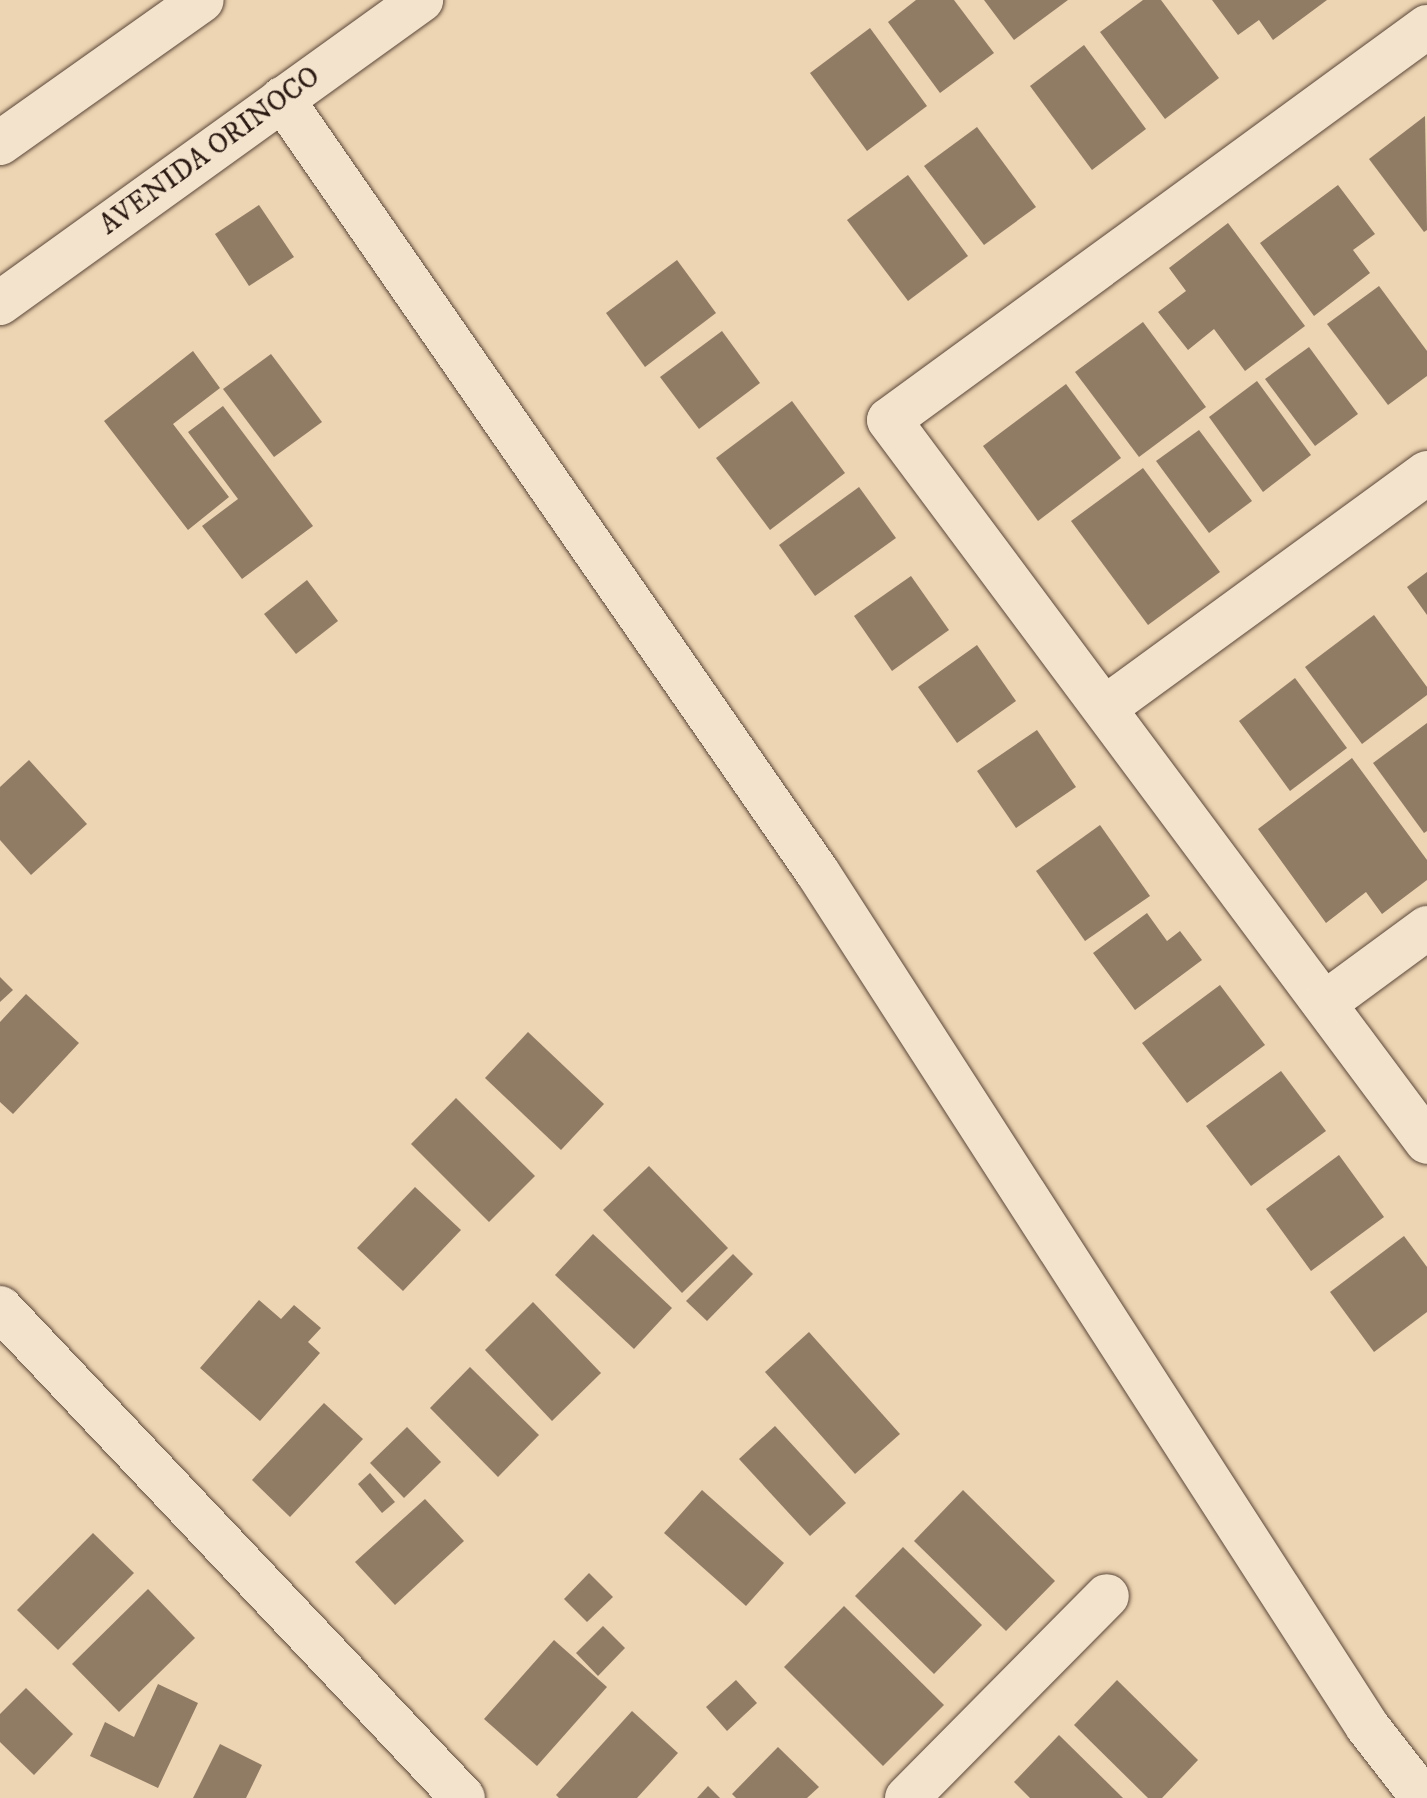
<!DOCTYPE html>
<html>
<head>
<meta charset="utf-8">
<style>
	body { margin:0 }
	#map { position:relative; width:1427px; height:1798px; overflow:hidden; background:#edd4b2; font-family:"IM FELL DW Pica",serif }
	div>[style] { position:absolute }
	.building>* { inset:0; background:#907b65 }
	.roads { filter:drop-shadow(0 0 2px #5c483a) drop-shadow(0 0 2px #5c483a) }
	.minor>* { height:44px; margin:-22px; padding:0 22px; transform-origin:22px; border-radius:22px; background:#f3e3cd }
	span { translate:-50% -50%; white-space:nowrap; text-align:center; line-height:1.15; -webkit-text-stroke:6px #f3e3cd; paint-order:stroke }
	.street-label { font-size:28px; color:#2b1a12 }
</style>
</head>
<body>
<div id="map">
	<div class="building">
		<div style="clip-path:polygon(916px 0,954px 0,994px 53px,940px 93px,888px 22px)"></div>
		<div style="clip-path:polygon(984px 0,1068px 0,1014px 40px)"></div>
		<div style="clip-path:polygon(1143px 0,1161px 0,1219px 78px,1165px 119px,1100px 32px)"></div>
		<div style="clip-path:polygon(1212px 0,1327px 0,1273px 40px,1259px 20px,1238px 35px)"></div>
		<div style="clip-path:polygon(870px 28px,927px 106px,867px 151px,810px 73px)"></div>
		<div style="clip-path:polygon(1084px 45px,1146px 129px,1092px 170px,1030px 86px)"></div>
		<div style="clip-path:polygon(1425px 116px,1427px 230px,1424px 232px,1369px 159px)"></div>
		<div style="clip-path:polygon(977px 127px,1036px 207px,984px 245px,924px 166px)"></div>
		<div style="clip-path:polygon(908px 175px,968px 256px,908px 301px,847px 220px)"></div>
		<div style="clip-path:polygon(1338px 185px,1375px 234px,1353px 250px,1370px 273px,1314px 316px,1260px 243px)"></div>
		<div style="clip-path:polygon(259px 205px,294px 257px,249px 286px,215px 234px)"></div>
		<div style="clip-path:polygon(1228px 223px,1305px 326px,1245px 371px,1214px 329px,1188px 350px,1158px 312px,1186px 291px,1169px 268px)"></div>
		<div style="clip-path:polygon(677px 260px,716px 313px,645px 367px,606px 313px)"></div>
		<div style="clip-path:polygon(1379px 286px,1427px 351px,1427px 376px,1388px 405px,1327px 324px)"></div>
		<div style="clip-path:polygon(1143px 322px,1206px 407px,1139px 457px,1075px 372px)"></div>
		<div style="clip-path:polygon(722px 331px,760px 383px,699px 429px,660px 377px)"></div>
		<div style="clip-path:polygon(1309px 347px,1358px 414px,1315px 446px,1265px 379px)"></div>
		<div style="clip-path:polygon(193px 351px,220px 388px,173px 424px,229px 497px,188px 530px,104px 421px)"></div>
		<div style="clip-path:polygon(271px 354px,322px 422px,274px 457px,223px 389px)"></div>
		<div style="clip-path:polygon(1257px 381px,1311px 455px,1263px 492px,1209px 417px)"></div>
		<div style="clip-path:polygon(1066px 384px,1121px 458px,1038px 521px,983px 446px)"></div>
		<div style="clip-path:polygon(792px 401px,845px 473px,770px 530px,716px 458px)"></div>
		<div style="clip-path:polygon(223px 406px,313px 526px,242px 579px,202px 526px,238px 499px,188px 432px)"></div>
		<div style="clip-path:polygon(1199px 430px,1252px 501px,1209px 533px,1156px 461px)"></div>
		<div style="clip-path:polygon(1143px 468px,1220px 572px,1148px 625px,1071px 521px)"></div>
		<div style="clip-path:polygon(859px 487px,896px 538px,815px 596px,779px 545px)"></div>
		<div style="clip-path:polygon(1427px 572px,1427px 615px,1407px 587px)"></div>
		<div style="clip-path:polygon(911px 576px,949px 630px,892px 671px,854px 616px)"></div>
		<div style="clip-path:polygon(307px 580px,338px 621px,296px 654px,264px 614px)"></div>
		<div style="clip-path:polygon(1374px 615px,1427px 687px,1427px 695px,1362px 744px,1305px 667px)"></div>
		<div style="clip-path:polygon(977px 645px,1016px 701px,957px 743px,918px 687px)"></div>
		<div style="clip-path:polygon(1295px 678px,1347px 748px,1290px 791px,1239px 721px)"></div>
		<div style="clip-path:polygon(1427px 723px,1427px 831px,1424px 833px,1373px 763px)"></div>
		<div style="clip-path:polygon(1037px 730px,1076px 787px,1016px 828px,977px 771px)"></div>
		<div style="clip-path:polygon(1352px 758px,1427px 860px,1427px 880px,1382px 914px,1366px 892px,1326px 923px,1258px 829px)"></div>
		<div style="clip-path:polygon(29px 760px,87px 824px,31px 875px,0 840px,0 787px)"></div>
		<div style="clip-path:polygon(1100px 825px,1150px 896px,1085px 941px,1036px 871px)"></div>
		<div style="clip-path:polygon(1147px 913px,1167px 941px,1180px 931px,1202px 960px,1135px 1010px,1093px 953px)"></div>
		<div style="clip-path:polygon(0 977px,13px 990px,0 1002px)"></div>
		<div style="clip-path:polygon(1220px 985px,1265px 1045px,1187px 1103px,1142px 1043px)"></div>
		<div style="clip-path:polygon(26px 994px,79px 1043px,13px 1114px,0 1102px,0 1022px)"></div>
		<div style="clip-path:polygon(528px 1032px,604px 1104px,561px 1150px,485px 1078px)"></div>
		<div style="clip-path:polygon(1281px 1071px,1326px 1131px,1251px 1186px,1206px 1126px)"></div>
		<div style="clip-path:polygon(456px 1098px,535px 1176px,489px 1222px,411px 1144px)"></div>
		<div style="clip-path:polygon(1339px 1155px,1384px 1217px,1311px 1271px,1266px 1209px)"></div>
		<div style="clip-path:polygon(649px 1166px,728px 1248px,682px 1293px,603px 1210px)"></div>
		<div style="clip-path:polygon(415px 1187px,461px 1230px,403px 1291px,357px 1248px)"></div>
		<div style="clip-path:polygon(593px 1234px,672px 1308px,634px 1349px,555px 1275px)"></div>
		<div style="clip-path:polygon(1404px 1236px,1427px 1267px,1427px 1312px,1374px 1352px,1330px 1292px)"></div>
		<div style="clip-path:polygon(733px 1254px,753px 1274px,707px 1321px,686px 1301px)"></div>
		<div style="clip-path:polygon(259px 1300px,281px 1319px,294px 1305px,321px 1328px,308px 1342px,320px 1353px,260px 1421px,200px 1368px)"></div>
		<div style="clip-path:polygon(533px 1302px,601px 1373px,552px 1421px,485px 1350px)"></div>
		<div style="clip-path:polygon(809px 1332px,900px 1434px,855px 1474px,765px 1372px)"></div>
		<div style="clip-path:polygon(470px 1367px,539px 1435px,498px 1477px,430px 1408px)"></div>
		<div style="clip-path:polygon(324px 1403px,363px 1439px,290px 1517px,252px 1480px)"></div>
		<div style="clip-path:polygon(775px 1426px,846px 1503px,810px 1536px,739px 1459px)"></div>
		<div style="clip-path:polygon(407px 1427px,441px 1462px,404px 1498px,370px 1463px)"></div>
		<div style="clip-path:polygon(370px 1473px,395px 1502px,382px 1513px,358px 1484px)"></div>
		<div style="clip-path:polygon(702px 1490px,784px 1563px,746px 1606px,664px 1533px)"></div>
		<div style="clip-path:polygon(963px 1490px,1055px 1581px,1006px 1631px,914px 1541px)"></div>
		<div style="clip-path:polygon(425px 1499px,464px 1541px,395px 1605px,355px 1562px)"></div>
		<div style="clip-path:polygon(93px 1533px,134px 1573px,58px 1650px,17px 1610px)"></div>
		<div style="clip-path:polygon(903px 1547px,982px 1625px,934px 1674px,855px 1596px)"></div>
		<div style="clip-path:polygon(589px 1573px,613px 1597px,587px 1622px,564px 1599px)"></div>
		<div style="clip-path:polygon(148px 1589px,195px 1638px,119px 1712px,72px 1664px)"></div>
		<div style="clip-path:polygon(844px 1606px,944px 1705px,883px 1766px,784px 1667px)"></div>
		<div style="clip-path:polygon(603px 1626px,625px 1648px,598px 1676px,576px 1653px)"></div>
		<div style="clip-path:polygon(554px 1640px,607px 1687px,537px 1766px,484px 1719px)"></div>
		<div style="clip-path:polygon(736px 1680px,757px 1703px,727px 1731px,706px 1707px)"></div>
		<div style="clip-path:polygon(1117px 1680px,1198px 1760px,1162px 1798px,1148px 1798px,1074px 1725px)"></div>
		<div style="clip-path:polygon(158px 1684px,198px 1703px,158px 1788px,90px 1756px,105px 1722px,134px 1737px)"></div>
		<div style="clip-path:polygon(26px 1688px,73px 1734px,34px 1775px,0 1742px,0 1714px)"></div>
		<div style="clip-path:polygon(632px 1711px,678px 1753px,637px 1798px,559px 1798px,556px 1795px)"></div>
		<div style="clip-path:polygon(1059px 1735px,1123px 1798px,1030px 1798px,1014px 1782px)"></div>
		<div style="clip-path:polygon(220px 1744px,262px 1765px,246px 1798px,193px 1798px)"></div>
		<div style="clip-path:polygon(778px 1747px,819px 1787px,807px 1798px,736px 1798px,732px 1794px)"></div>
		<div style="clip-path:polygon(708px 1786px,720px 1798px,697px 1798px)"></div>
	</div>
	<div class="roads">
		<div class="minor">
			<div style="left:1427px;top:27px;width:666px;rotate:143.85deg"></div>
			<div style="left:889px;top:420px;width:900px;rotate:53.31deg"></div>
			<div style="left:282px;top:99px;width:941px;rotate:55.3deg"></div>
			<div style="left:818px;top:873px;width:1014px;rotate:57.23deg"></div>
			<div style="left:1367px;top:1726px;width:91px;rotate:52.1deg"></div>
			<div style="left:0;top:143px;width:247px;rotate:-35.3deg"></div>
			<div style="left:0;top:303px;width:519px;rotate:-35.74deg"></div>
			<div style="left:1106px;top:707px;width:397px;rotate:-36.1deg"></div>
			<div style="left:1325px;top:1003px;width:127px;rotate:-36.3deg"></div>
			<div style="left:0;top:1308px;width:674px;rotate:46.62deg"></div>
			<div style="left:907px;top:1798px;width:284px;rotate:-45.3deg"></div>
		</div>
	</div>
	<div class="street-label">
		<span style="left:210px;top:151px;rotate:-36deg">AVENIDA ORINOCO</span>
	</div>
</div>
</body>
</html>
